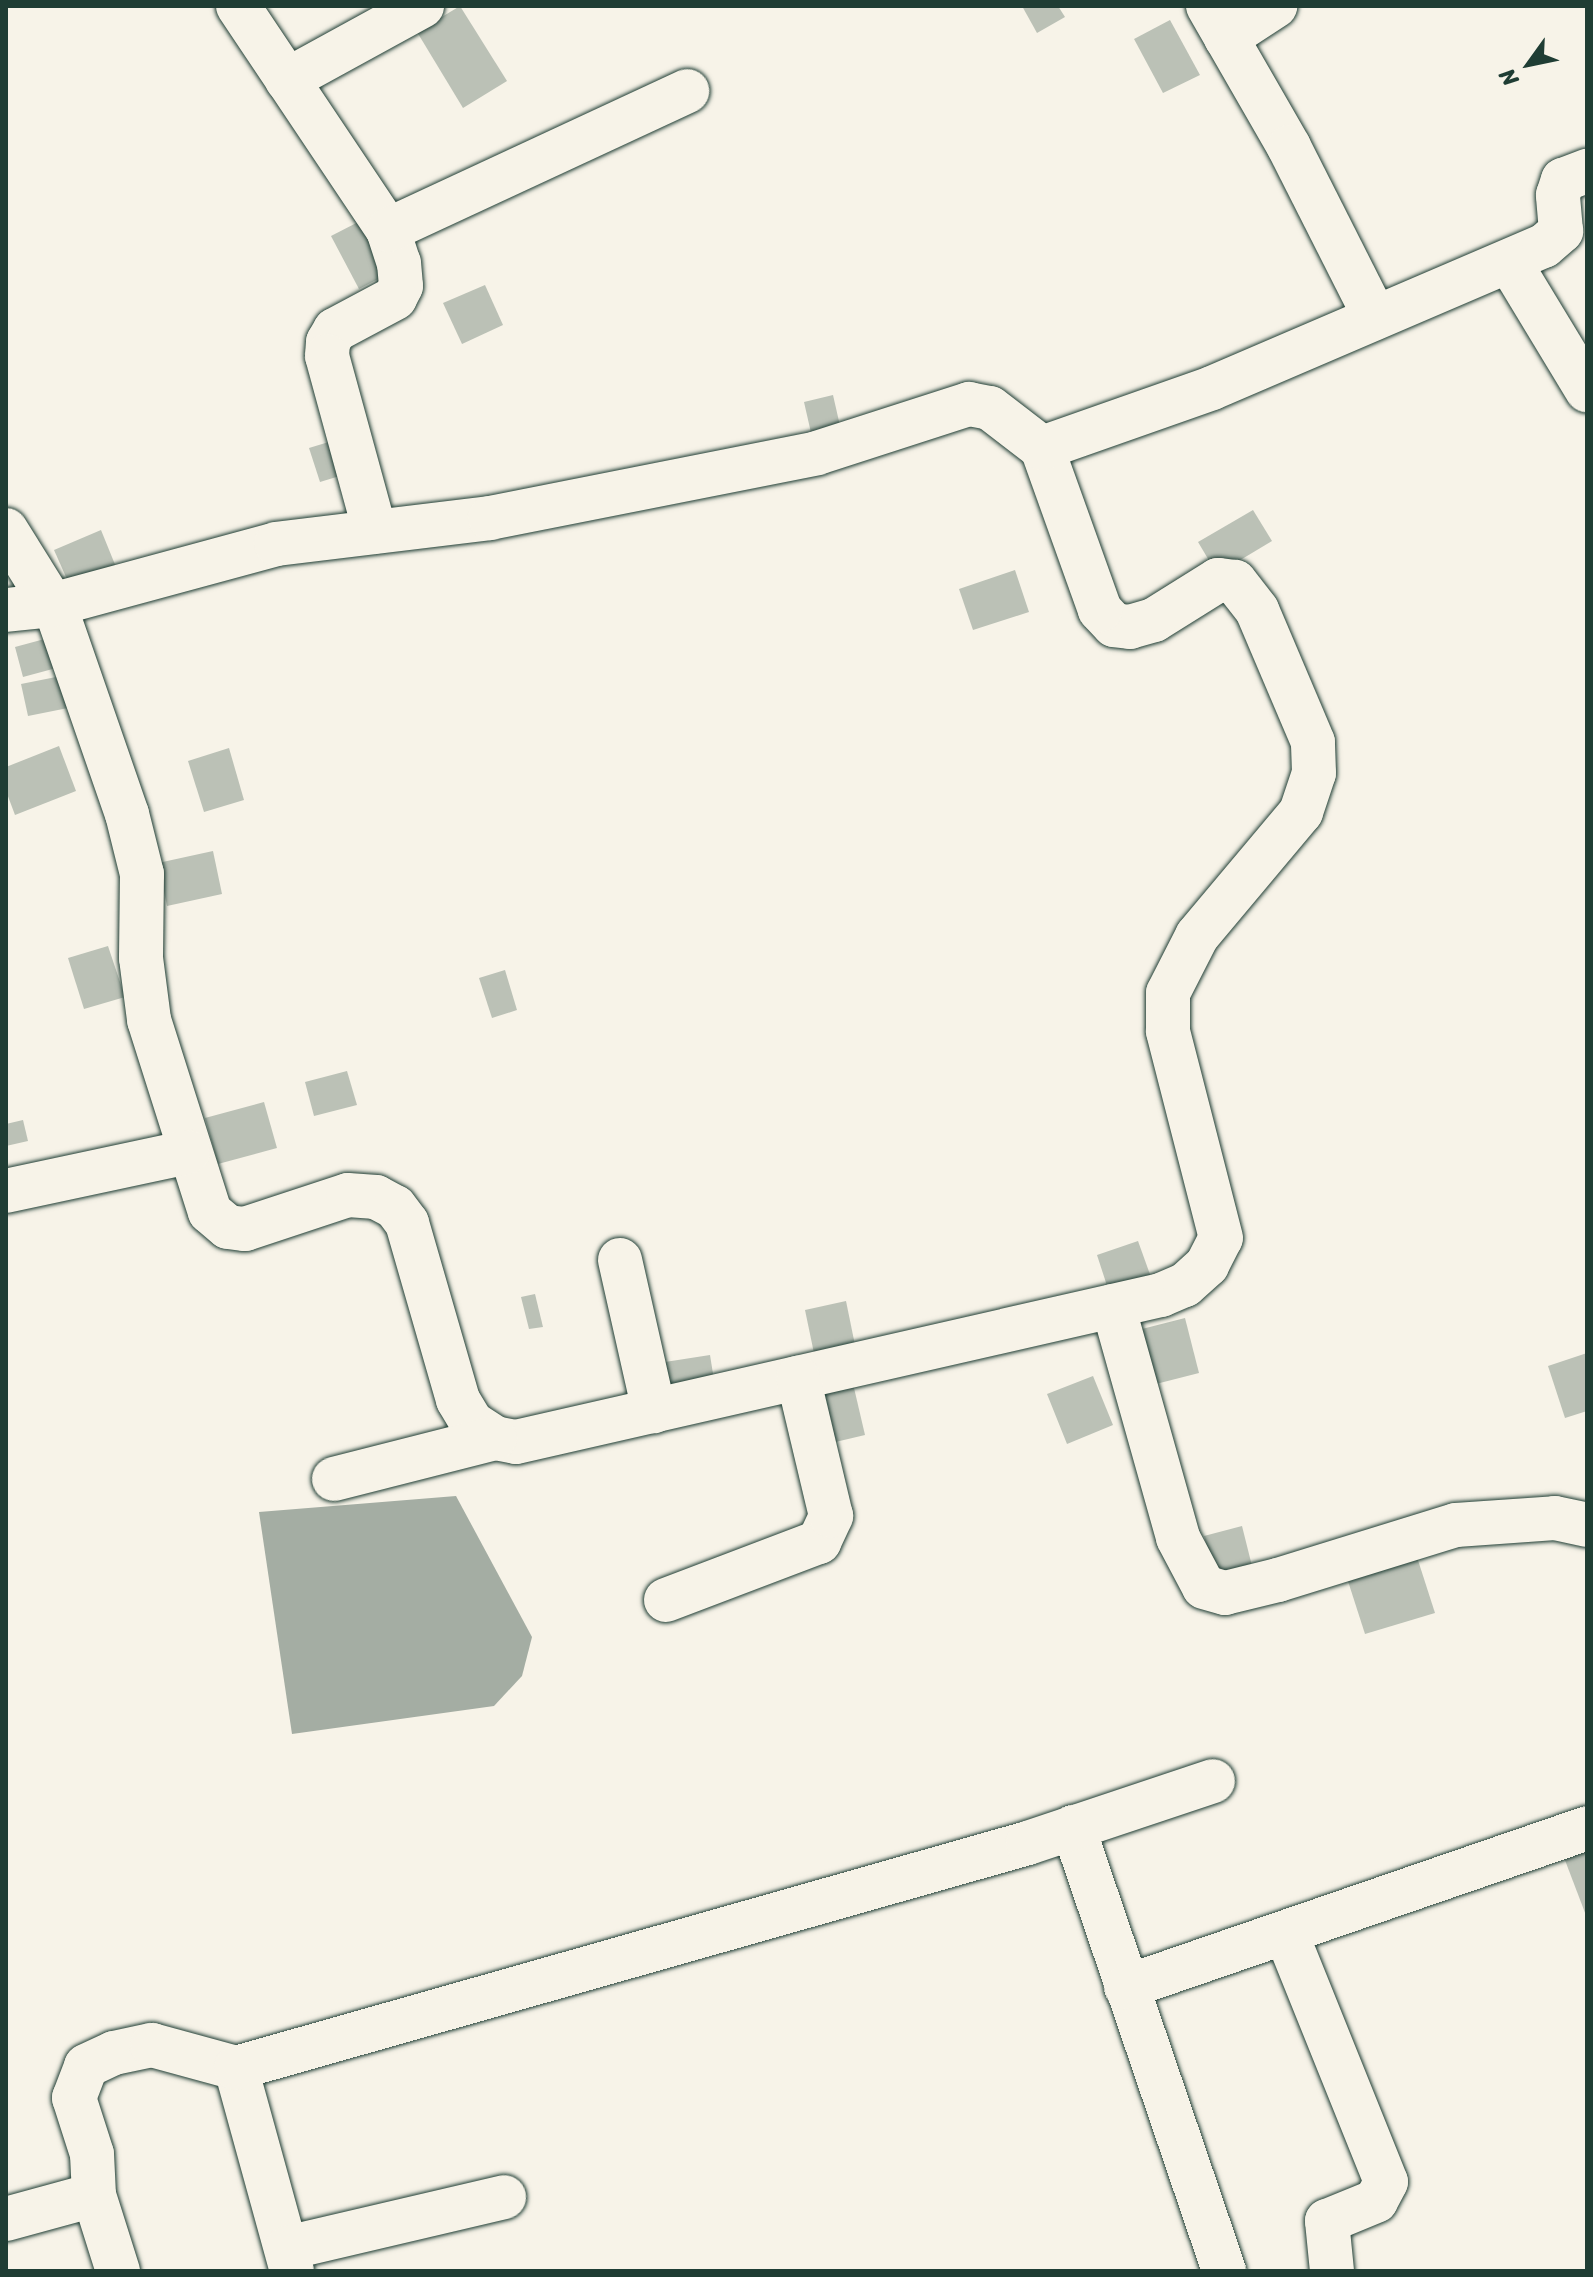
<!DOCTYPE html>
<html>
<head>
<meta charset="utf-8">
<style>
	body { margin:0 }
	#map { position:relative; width:1593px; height:2277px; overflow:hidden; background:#f7f3e8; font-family:Sriracha,sans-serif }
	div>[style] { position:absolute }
	.water>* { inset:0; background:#a4ada3 }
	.building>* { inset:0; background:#bbc1b6 }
	.roads { filter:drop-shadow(0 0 2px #1f3d34) drop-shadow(0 0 2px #1f3d34) }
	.minor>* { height:44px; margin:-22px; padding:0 22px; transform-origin:22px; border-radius:22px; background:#f7f3e8 }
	span { translate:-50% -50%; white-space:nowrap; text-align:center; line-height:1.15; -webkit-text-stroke:6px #f7f3e8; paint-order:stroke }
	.frame { position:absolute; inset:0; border:8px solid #1f3d34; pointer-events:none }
	.north { position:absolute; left:1489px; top:24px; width:80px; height:80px; -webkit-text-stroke:6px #f7f3e8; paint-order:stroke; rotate:237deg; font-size:22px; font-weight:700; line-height:32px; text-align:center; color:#1f3d34 }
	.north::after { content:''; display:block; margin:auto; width:28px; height:36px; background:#1f3d34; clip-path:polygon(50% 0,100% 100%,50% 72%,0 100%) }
</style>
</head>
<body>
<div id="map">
	<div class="water">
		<div style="clip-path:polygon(456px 1496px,532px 1637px,522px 1676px,494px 1706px,292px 1734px,259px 1512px)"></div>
	</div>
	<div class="building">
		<div style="clip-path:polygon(460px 6px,507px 81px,463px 108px,417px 32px)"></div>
		<div style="clip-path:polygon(1022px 6px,1058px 6px,1065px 17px,1037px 33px)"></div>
		<div style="clip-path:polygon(1170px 20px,1200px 75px,1163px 93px,1134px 39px)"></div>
		<div style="clip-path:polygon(368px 217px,395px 270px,359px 289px,331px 236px)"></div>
		<div style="clip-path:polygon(485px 285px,503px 325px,462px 344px,443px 303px)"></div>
		<div style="clip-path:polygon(833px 395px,843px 439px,814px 446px,804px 402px)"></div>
		<div style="clip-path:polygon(345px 437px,356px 471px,320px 482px,309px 448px)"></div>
		<div style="clip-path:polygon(1253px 510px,1272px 541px,1217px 574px,1198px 542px)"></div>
		<div style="clip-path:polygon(101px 530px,116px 567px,70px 586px,54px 550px)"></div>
		<div style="clip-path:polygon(1015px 570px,1029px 612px,973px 630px,959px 589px)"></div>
		<div style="clip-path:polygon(52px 637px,60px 667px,23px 677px,15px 647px)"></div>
		<div style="clip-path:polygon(66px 675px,73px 707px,28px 716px,21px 684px)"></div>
		<div style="clip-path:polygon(59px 746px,76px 791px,15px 815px,6px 791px,6px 767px)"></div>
		<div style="clip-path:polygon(229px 748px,244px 800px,204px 812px,188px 761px)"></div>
		<div style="clip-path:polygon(213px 851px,222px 894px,167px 906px,158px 863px)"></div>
		<div style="clip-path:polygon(108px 946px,125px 997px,84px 1009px,68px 958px)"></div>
		<div style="clip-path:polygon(505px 970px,517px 1010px,492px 1018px,479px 978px)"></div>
		<div style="clip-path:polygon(347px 1071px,357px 1105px,314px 1116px,305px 1082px)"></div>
		<div style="clip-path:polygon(264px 1102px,277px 1148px,218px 1164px,205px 1118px)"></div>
		<div style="clip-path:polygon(23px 1120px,28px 1141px,6px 1146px,6px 1124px)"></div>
		<div style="clip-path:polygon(1138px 1241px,1152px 1280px,1110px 1295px,1097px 1255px)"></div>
		<div style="clip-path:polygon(535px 1294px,543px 1327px,529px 1329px,521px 1297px)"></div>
		<div style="clip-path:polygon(846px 1301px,856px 1350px,815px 1358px,805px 1310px)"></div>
		<div style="clip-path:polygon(1185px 1318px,1199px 1373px,1152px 1385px,1138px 1330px)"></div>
		<div style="clip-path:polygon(1587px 1353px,1587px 1411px,1565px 1418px,1548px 1366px)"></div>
		<div style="clip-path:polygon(710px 1355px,714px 1380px,669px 1386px,665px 1362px)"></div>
		<div style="clip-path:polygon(851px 1375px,865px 1435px,827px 1444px,813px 1384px)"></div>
		<div style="clip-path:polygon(1093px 1376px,1113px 1425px,1067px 1444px,1047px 1394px)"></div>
		<div style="clip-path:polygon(1242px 1526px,1253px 1570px,1216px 1580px,1204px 1536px)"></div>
		<div style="clip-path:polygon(1416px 1554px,1435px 1613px,1365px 1634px,1346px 1575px)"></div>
		<div style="clip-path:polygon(1587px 1847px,1587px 1918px,1563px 1855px)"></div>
	</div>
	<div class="roads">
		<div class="minor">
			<div style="left:238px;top:6px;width:270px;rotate:56.2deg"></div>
			<div style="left:388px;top:230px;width:35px;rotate:72deg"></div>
			<div style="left:399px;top:263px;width:23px;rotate:85deg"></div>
			<div style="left:401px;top:286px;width:13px;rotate:117deg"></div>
			<div style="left:395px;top:298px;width:68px;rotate:151.9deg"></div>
			<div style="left:335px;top:330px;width:14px;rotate:120deg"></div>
			<div style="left:328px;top:342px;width:14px;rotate:94deg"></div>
			<div style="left:327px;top:356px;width:182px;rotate:74.7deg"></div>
			<div style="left:1208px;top:6px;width:163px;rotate:60.1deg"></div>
			<div style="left:1289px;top:147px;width:191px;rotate:63.2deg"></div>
			<div style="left:1226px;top:38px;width:59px;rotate:-33.1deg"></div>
			<div style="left:287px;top:80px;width:154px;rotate:-28.7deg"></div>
			<div style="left:388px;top:230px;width:330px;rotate:-24.9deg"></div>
			<div style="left:1510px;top:263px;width:149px;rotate:58.8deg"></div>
			<div style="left:6px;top:530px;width:97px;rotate:58.1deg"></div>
			<div style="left:57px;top:612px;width:214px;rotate:70.9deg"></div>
			<div style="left:127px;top:814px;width:62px;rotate:76deg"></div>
			<div style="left:142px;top:874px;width:84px;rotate:90.7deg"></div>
			<div style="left:141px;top:958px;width:63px;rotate:82.6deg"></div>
			<div style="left:149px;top:1020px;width:201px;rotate:72.4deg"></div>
			<div style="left:210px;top:1212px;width:23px;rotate:40deg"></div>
			<div style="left:228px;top:1227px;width:17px;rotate:7deg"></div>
			<div style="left:245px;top:1229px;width:108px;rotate:-18.3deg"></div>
			<div style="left:348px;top:1195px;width:28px;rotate:4deg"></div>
			<div style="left:376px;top:1197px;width:21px;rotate:28deg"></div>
			<div style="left:395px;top:1207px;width:20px;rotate:53deg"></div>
			<div style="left:407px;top:1223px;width:184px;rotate:73.9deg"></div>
			<div style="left:458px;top:1400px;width:27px;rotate:59deg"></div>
			<div style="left:472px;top:1423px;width:27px;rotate:33deg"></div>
			<div style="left:495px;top:1438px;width:21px;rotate:11deg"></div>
			<div style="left:516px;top:1442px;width:662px;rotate:-12.84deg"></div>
			<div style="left:1161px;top:1295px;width:26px;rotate:-23deg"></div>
			<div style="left:1185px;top:1285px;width:30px;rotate:-42deg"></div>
			<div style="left:1207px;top:1265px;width:30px;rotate:-63deg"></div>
			<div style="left:1221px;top:1238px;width:214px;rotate:-104.4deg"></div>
			<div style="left:1168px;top:1031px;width:38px;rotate:-90deg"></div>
			<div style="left:1168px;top:993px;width:64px;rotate:-63deg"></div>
			<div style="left:1197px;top:936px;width:162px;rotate:-50deg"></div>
			<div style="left:1301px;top:812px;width:41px;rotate:-71.6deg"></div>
			<div style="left:1314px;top:773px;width:31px;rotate:-92deg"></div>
			<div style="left:1313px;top:742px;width:143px;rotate:-113deg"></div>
			<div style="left:1257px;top:610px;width:36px;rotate:-128deg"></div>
			<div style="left:1235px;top:582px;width:17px;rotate:-173deg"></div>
			<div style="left:1218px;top:580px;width:75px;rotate:148deg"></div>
			<div style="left:1154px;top:620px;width:25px;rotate:164deg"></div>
			<div style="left:1130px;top:627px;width:16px;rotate:-173deg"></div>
			<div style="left:1114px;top:625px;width:21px;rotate:-133deg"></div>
			<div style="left:1100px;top:610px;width:172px;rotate:-109.7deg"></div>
			<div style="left:6px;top:610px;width:46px;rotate:-6.2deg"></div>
			<div style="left:52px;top:605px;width:232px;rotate:-15.2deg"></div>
			<div style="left:276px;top:544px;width:216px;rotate:-6.9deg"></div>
			<div style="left:490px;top:518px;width:333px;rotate:-11.2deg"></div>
			<div style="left:817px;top:453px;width:160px;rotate:-17.9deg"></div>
			<div style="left:969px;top:404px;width:21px;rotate:11deg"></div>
			<div style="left:990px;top:408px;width:66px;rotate:37.6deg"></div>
			<div style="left:1042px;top:448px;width:180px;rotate:-19.4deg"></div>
			<div style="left:1212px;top:388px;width:361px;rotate:-23.2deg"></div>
			<div style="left:1544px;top:246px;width:23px;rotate:-41deg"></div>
			<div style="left:1561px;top:231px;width:36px;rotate:-95deg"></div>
			<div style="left:1558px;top:195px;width:16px;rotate:-72deg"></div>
			<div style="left:1563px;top:180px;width:26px;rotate:-21deg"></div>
			<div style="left:6px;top:1191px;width:186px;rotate:-12.1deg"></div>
			<div style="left:620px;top:1260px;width:155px;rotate:77.3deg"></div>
			<div style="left:1113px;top:1306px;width:241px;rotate:74.3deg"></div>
			<div style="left:1178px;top:1538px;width:55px;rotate:62deg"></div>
			<div style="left:1204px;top:1587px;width:22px;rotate:16deg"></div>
			<div style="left:1225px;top:1593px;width:55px;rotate:-13.8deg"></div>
			<div style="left:1278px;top:1580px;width:186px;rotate:-17.2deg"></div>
			<div style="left:1456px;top:1525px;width:99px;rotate:-4deg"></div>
			<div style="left:1555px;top:1518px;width:33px;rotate:12deg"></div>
			<div style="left:334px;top:1479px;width:166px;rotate:-14.3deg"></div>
			<div style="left:666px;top:1600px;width:164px;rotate:-20.8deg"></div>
			<div style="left:819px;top:1542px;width:29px;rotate:-65deg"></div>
			<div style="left:831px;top:1516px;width:142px;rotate:-103.4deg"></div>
			<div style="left:1073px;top:1827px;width:469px;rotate:71.2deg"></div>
			<div style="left:1286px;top:1933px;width:268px;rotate:68.1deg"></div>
			<div style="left:1386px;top:2182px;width:21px;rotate:118deg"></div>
			<div style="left:1376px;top:2201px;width:53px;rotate:157.8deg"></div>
			<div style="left:1327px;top:2221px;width:50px;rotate:84.3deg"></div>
			<div style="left:1126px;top:1987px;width:488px;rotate:-19deg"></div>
			<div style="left:236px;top:2068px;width:211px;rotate:74.6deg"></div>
			<div style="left:94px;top:2195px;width:80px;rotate:72.5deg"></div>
			<div style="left:6px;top:2219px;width:91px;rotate:-15.3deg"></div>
			<div style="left:94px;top:2195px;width:41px;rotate:-92.8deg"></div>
			<div style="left:92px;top:2154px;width:59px;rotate:-107.8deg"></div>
			<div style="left:74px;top:2098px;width:34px;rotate:-69deg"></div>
			<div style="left:86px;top:2066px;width:31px;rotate:-25deg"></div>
			<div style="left:114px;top:2053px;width:39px;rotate:-12deg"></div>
			<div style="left:152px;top:2045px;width:87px;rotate:15.3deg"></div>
			<div style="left:236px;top:2068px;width:823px;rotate:-15.86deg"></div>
			<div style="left:1028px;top:1843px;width:195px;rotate:-18.5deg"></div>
			<div style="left:287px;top:2248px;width:223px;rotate:-13.2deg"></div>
		</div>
	</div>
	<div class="frame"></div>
	<div class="north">N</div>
</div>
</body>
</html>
